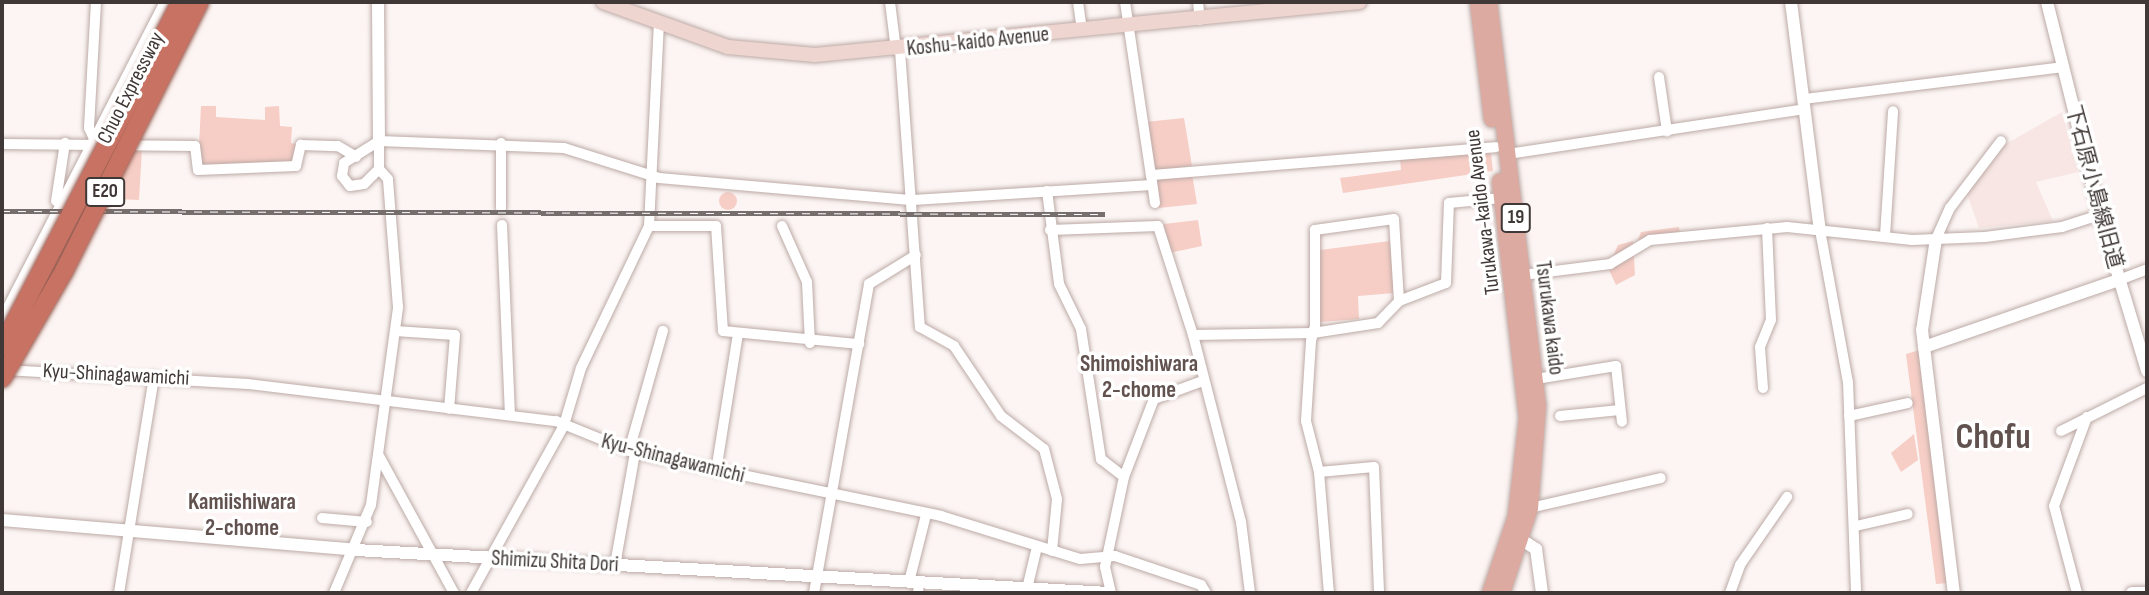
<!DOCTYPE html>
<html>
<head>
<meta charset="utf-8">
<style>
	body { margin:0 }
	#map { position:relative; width:2149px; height:595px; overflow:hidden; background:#fcf5f3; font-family:"Sofia Sans Condensed","Noto Sans JP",sans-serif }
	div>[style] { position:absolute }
	.built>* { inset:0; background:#f7e6e3 }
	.green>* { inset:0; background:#f6cec6 }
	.round { border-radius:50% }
	.roads { filter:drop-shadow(0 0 2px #bcaaa6) drop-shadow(0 0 2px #bcaaa6) }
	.minor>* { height:10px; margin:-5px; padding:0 5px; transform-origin:5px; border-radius:5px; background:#fff }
	.tertiary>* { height:12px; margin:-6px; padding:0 6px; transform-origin:6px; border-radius:6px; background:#fff }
	.secondary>* { height:14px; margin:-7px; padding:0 7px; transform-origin:7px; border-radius:7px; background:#eed5d0 }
	.primary>* { height:16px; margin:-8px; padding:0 8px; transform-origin:8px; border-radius:8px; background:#ddaaa1 }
	.rail>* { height:5px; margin-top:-2.5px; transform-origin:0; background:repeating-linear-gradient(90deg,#fff 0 8px,#756e6c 0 16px); box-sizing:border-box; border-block:2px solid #756e6c }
	.bridges { filter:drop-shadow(0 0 2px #975e53) drop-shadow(0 0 2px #975e53) }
	.motorway-bridge>* { height:18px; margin:-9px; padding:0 9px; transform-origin:9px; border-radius:9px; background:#c77263 }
	span { translate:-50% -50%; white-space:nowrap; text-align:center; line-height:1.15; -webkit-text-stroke:7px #fff; paint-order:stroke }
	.shield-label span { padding:2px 5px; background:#fff; border:2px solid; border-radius:5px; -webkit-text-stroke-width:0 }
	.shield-label { font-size:19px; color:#3f3836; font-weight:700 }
	.street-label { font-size:21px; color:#3f3836 }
	.neighbourhood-label { font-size:23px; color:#62524f; font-weight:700 }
	.town-label { font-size:35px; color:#62524f; font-weight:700 }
	.frame { position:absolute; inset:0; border:4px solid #3f3836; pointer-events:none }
</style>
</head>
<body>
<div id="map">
	<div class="built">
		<div style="clip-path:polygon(2062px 112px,2078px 172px,2036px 182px,2053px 221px,1979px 228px,1966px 191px,2004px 145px)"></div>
	</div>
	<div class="green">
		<div style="clip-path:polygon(201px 106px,216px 106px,216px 117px,265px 120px,265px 107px,279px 106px,280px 126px,292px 127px,291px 143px,301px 145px,297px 162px,198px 166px)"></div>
		<div style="clip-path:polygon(1184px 118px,1192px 166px,1153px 171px,1145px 122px)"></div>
		<div style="clip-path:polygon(142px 149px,139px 200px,77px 197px,99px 150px)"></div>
		<div style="clip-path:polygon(1483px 150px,1491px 154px,1493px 171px,1343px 193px,1340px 178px,1401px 170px,1400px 159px)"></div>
		<div style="clip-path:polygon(1192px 174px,1197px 204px,1159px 208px,1155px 178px)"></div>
		<div class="round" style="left:719px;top:192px;width:18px;height:18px"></div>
		<div style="clip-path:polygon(1198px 220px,1202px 246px,1169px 253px,1164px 224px)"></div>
		<div style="clip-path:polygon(1679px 227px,1680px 235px,1638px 240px,1641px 232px)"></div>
		<div style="clip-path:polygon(1390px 241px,1394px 293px,1358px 296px,1359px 319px,1320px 322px,1320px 250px)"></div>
		<div style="clip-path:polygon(1633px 241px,1635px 275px,1616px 285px,1608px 268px,1618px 245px)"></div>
		<div style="clip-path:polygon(1920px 350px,1948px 583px,1936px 584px,1906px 354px)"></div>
		<div style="clip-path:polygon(1914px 434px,1918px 460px,1901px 472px,1891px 453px)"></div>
	</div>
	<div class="roads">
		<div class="minor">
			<div style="left:96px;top:2px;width:126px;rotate:93.2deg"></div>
			<div style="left:89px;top:128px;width:17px;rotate:65deg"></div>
			<div style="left:890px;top:2px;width:48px;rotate:82.9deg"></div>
			<div style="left:1078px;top:2px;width:29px;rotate:82deg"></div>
			<div style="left:1125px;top:2px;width:175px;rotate:81.5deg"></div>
			<div style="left:1198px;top:2px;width:18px;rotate:84deg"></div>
			<div style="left:900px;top:50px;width:278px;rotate:85.9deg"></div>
			<div style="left:920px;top:327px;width:39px;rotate:29deg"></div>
			<div style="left:954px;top:346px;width:84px;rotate:56.1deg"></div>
			<div style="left:1001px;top:416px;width:54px;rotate:37.5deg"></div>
			<div style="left:1044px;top:449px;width:52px;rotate:75.4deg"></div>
			<div style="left:1057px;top:499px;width:52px;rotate:95.5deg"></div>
			<div style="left:1659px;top:77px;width:55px;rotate:81.6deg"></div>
			<div style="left:1804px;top:99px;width:261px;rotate:-7deg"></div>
			<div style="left:379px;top:141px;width:185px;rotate:2.2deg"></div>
			<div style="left:564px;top:148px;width:100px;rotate:17.5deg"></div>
			<div style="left:659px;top:178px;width:255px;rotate:5deg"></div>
			<div style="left:913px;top:200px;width:239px;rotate:-3.6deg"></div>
			<div style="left:379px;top:141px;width:28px;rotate:90deg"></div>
			<div style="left:379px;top:169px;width:21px;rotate:135deg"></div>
			<div style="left:364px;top:184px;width:14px;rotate:172deg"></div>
			<div style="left:350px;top:186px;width:13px;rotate:-129deg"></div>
			<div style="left:342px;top:176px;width:13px;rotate:-81deg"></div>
			<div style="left:344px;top:163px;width:41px;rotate:-32.2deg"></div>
			<div style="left:2px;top:144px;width:193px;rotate:0.6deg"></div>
			<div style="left:195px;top:146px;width:24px;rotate:83deg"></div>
			<div style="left:198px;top:170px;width:98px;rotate:-2.3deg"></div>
			<div style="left:296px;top:166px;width:22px;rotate:-77deg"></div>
			<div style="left:301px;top:145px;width:37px;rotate:2deg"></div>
			<div style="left:338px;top:146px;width:21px;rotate:31deg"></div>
			<div style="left:1508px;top:154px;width:300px;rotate:-8.6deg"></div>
			<div style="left:1047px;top:191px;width:94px;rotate:82.6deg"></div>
			<div style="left:1059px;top:284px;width:50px;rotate:63.9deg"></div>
			<div style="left:1081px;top:329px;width:132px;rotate:81.3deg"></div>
			<div style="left:1101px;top:459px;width:29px;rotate:38deg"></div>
			<div style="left:1124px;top:477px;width:84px;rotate:-69deg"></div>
			<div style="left:1154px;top:399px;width:49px;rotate:-20.3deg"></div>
			<div style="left:56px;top:201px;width:59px;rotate:-81.2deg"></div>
			<div style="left:1155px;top:203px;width:28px;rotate:-98deg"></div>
			<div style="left:1151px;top:175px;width:346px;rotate:-4.6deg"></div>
			<div style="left:501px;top:208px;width:65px;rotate:-90deg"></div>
			<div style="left:502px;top:225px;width:189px;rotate:87.6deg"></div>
			<div style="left:649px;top:226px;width:67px"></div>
			<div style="left:716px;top:226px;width:105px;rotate:86.2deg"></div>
			<div style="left:723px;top:331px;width:137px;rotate:5.5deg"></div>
			<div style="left:782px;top:226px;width:61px;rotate:65.9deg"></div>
			<div style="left:807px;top:282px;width:61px;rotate:87.2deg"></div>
			<div style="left:1050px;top:230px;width:108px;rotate:-2.1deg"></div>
			<div style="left:1158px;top:226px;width:114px;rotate:72.2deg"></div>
			<div style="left:1820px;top:230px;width:155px;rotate:79.6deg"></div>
			<div style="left:1848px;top:382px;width:211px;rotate:87.8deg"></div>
			<div style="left:1885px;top:236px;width:125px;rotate:-86.3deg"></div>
			<div style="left:1936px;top:239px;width:34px;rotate:-66deg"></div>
			<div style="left:1950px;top:208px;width:84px;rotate:-52.7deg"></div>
			<div style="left:1523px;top:275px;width:88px;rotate:-7.2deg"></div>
			<div style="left:1610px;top:264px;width:47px;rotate:-31deg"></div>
			<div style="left:1650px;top:240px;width:138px;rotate:-5.4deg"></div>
			<div style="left:1787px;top:227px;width:126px;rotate:5.9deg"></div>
			<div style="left:1912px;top:240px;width:73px;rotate:-2.4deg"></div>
			<div style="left:1985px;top:237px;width:78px;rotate:-7.4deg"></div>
			<div style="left:2062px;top:227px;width:40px;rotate:-18deg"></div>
			<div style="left:2119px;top:280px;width:30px;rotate:-21deg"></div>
			<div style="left:1399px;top:301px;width:50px;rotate:-21deg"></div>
			<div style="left:1446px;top:283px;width:80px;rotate:-87.9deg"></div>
			<div style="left:1449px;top:203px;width:53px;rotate:-5.4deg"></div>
			<div style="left:395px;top:331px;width:60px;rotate:3.8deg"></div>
			<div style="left:455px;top:335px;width:74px;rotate:94.6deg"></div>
			<div style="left:6px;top:370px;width:242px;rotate:3.3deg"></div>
			<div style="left:248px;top:384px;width:310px;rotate:6.9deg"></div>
			<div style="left:556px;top:421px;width:85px;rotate:22.1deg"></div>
			<div style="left:635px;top:453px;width:312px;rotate:11.6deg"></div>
			<div style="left:941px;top:516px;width:145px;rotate:17.2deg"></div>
			<div style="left:1080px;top:559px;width:35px;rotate:-5deg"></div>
			<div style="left:1115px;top:556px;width:91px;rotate:18.6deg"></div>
			<div style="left:1201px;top:585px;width:9px;rotate:58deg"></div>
			<div style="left:1536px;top:379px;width:81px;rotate:-9.2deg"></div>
			<div style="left:1616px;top:366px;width:56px;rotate:83.9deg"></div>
			<div style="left:1763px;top:388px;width:41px;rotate:-94.2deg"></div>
			<div style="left:1760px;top:347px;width:29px;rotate:-68deg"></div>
			<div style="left:1771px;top:320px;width:92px;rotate:-92.5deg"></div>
			<div style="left:1560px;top:416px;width:60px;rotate:-5.7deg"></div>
			<div style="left:1849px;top:416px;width:60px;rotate:-12.4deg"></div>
			<div style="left:2061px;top:431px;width:96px;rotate:-26.6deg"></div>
			<div style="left:629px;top:451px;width:125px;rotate:-74.2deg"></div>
			<div style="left:379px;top:456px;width:156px;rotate:61.3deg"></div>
			<div style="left:716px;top:471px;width:139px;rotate:-80.9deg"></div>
			<div style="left:1319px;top:472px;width:55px;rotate:-5.2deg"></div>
			<div style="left:1374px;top:467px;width:126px;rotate:87.7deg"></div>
			<div style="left:1530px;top:508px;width:134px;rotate:-12.9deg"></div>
			<div style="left:322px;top:518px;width:45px;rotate:5.1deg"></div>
			<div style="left:1856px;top:526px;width:53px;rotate:-13deg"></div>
			<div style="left:615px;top:565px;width:114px;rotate:-79.9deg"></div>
			<div style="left:909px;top:582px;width:69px;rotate:-75.8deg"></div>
			<div style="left:119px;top:593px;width:219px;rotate:-80.8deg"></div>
			<div style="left:334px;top:593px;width:95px;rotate:-67.2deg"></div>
			<div style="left:371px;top:505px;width:200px;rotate:-82.2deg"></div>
			<div style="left:398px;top:307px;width:128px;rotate:-94.5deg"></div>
			<div style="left:388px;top:179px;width:13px;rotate:-132deg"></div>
			<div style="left:471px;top:593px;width:192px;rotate:-61deg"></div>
			<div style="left:564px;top:425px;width:59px;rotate:-73.4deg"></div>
			<div style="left:581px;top:368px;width:157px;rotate:-64.4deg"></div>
			<div style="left:649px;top:226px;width:204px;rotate:-87.2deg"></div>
			<div style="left:814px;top:593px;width:314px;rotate:-79.9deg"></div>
			<div style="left:869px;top:284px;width:55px;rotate:-31.7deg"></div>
			<div style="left:918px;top:593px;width:10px;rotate:-84deg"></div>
			<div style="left:1026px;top:593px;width:47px;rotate:-76.6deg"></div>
			<div style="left:1111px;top:593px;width:27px;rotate:-103deg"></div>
			<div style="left:1105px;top:567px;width:92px;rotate:-78.1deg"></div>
			<div style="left:1250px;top:593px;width:72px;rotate:-97.2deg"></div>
			<div style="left:1241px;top:522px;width:193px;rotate:-104.4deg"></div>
			<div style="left:1193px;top:335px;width:120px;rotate:-1deg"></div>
			<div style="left:1313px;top:333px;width:66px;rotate:-8.7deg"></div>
			<div style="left:1378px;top:323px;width:30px;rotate:-46deg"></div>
			<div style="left:1399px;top:301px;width:82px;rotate:-93.5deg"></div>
			<div style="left:1394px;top:219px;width:80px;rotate:172.1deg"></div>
			<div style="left:1315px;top:230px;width:96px;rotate:90deg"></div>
			<div style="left:1315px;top:326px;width:7px;rotate:106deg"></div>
			<div style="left:1313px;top:333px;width:8px;rotate:104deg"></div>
			<div style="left:1311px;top:341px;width:80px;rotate:93.6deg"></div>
			<div style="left:1306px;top:421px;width:53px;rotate:75.7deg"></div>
			<div style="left:1319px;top:472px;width:121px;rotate:85.3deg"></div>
			<div style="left:1730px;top:593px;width:30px;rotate:-70deg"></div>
			<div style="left:1740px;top:565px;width:83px;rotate:-55.3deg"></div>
			<div style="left:2077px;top:593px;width:90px;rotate:-104.8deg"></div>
			<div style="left:2054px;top:506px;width:95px;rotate:-69.7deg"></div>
		</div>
		<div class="tertiary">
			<div style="left:378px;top:2px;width:139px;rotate:89.6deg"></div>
			<div style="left:1791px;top:2px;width:230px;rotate:82.8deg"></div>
			<div style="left:2047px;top:2px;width:219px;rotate:76deg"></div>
			<div style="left:2100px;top:215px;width:163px;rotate:73.2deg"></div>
			<div style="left:1936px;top:239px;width:92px;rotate:98.7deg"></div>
			<div style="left:1922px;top:330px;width:265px;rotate:83.1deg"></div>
			<div style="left:2px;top:321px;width:359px;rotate:-62.8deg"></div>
			<div style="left:1924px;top:347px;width:206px;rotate:-19deg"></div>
			<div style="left:2px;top:520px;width:355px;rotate:4.8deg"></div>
			<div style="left:356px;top:550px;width:754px;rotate:3.27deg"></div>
			<div style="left:1522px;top:540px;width:17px;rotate:33deg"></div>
			<div style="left:1536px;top:549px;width:44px;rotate:82.2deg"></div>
			<div style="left:2132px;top:593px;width:15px"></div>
		</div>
		<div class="secondary">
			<div style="left:603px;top:2px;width:133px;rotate:19.8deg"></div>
			<div style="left:728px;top:47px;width:87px;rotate:5.3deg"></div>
			<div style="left:815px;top:55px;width:547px;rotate:-5.56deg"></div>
		</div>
		<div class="primary">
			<div style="left:1478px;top:2px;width:118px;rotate:83.2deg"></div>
			<div style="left:1489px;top:2px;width:406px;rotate:83.1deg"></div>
			<div style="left:1538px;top:405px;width:103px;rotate:94.4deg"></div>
			<div style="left:1530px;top:508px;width:89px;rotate:108.2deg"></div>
			<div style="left:1490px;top:593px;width:81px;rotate:-71.3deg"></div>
			<div style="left:1516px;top:516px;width:99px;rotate:-83.6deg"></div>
			<div style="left:1527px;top:418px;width:238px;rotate:-96.5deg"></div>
		</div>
	</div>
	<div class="rail">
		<div style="left:2px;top:211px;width:1103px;rotate:0.16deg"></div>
	</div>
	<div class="bridges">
		<div class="motorway-bridge">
			<div style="left:2px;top:347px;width:389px;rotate:-62.6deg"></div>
			<div style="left:2px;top:378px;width:124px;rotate:-59.9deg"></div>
			<div style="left:64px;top:271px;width:301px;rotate:-63.3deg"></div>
		</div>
	</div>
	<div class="shield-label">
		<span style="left:105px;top:192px">E20</span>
		<span style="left:1516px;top:218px">19</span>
	</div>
	<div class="street-label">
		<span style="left:978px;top:42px;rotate:-6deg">Koshu-kaido Avenue</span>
		<span style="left:131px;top:88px;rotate:-63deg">Chuo Expressway</span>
		<span style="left:2094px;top:187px;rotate:75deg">下石原小島線旧道</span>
		<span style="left:1483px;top:212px;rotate:-97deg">Turukawa-kaido Avenue</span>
		<span style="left:1549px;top:318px;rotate:83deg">Tsurukawa kaido</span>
		<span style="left:116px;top:375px;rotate:3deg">Kyu-Shinagawamichi</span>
		<span style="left:673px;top:459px;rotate:14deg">Kyu-Shinagawamichi</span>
		<span style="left:555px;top:562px;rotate:3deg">Shimizu Shita Dori</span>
	</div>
	<div class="neighbourhood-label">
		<span style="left:1139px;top:377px">Shimoishiwara<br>2-chome</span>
		<span style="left:242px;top:515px">Kamiishiwara<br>2-chome</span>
	</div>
	<div class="town-label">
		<span style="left:1993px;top:438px">Chofu</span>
	</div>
	<div class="frame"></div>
</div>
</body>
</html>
